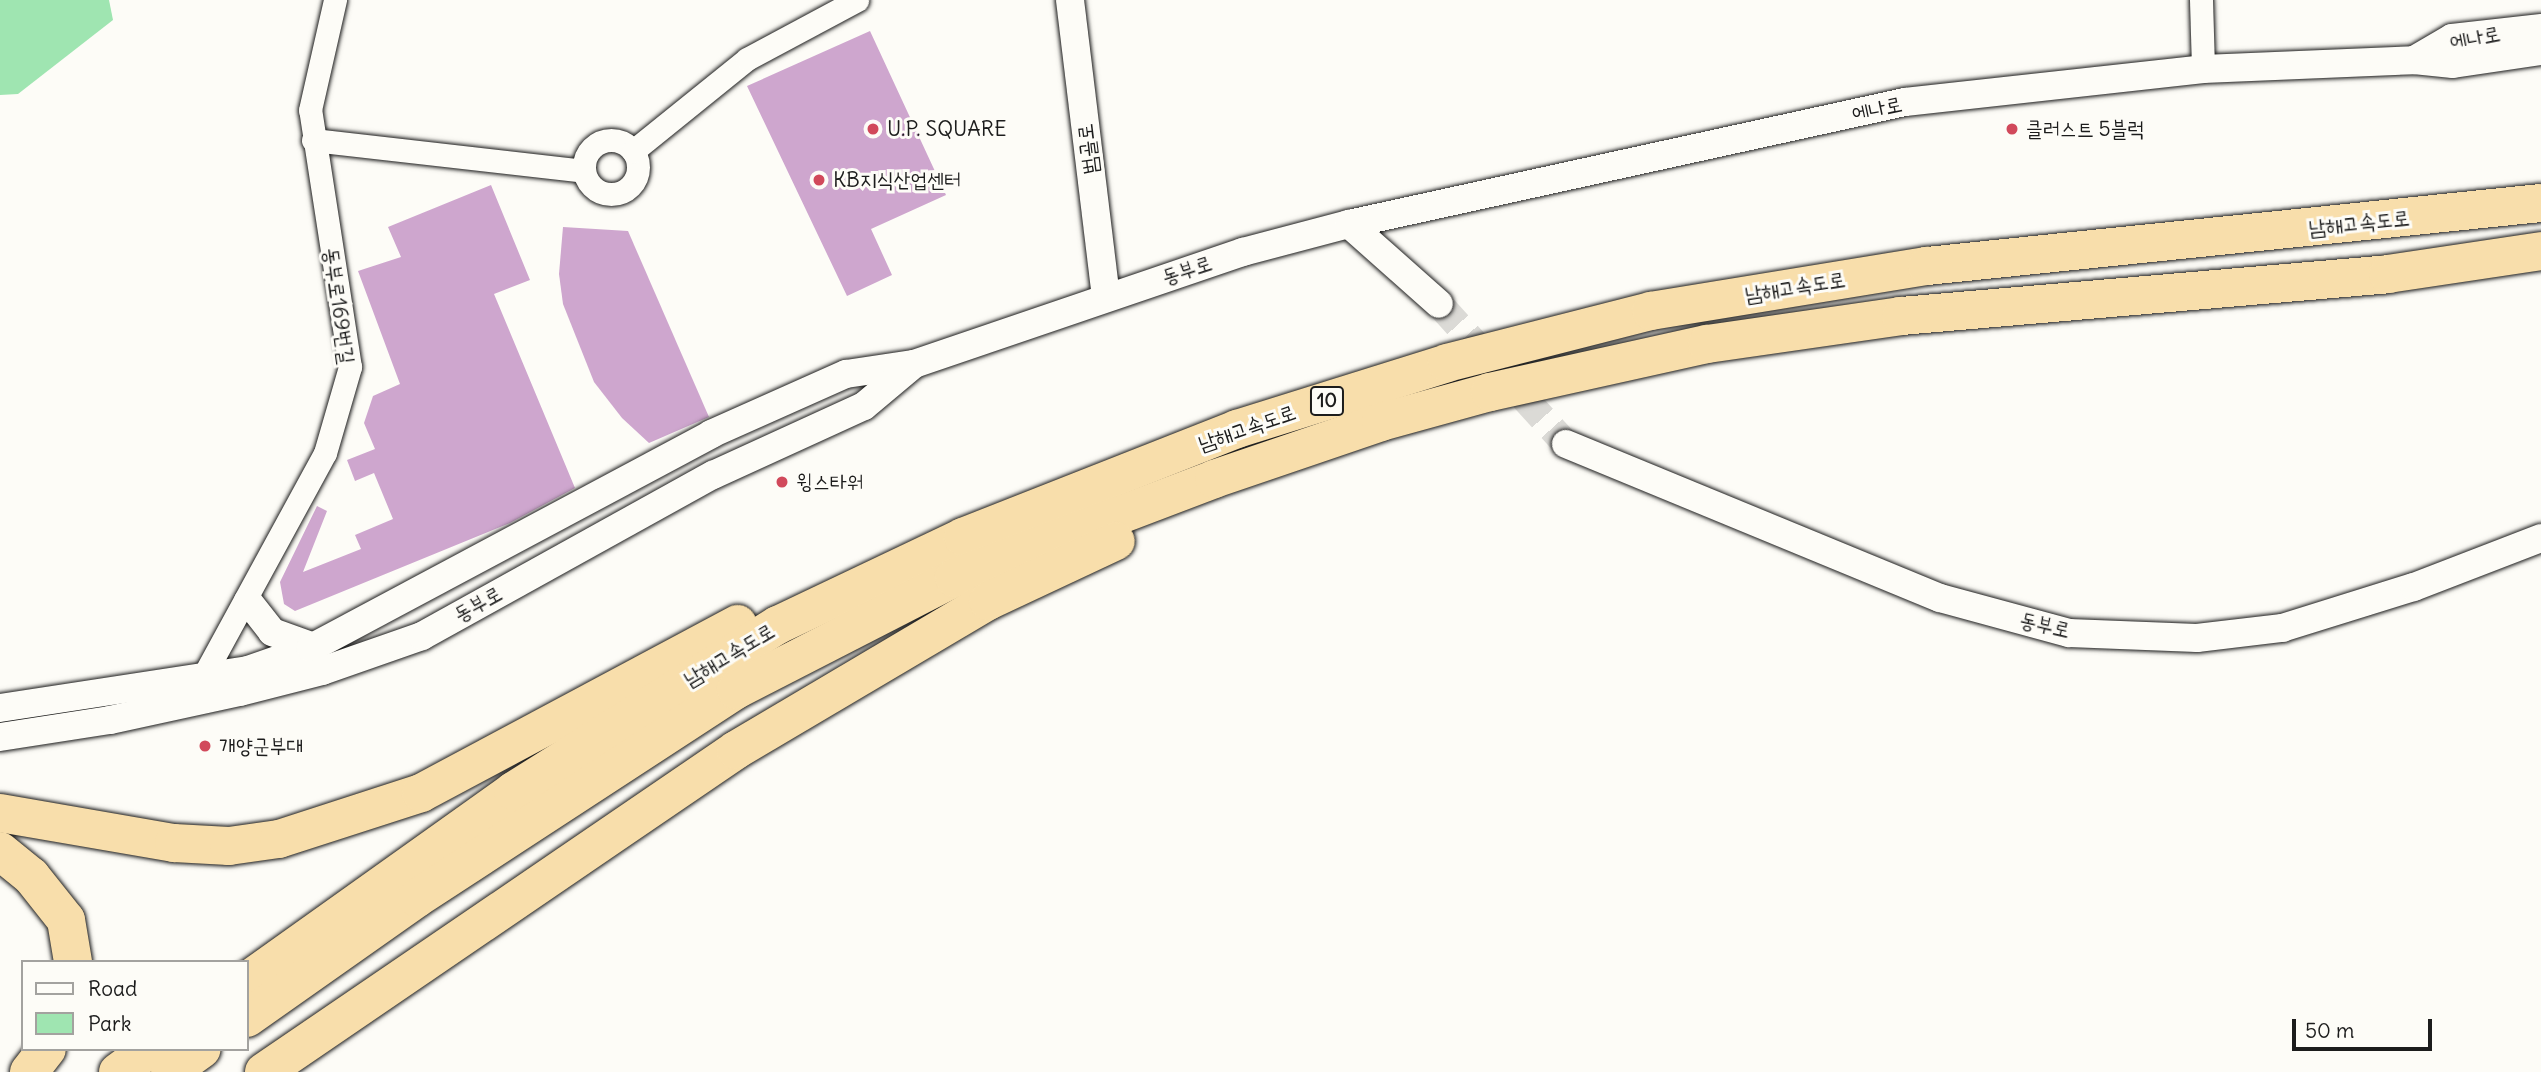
<!DOCTYPE html>
<html>
<head>
<meta charset="utf-8">
<style>
	body { margin:0 }
	#map { position:relative; width:2541px; height:1072px; overflow:hidden; background:#fdfcf7; font-family:Delius,"Poor Story",sans-serif }
	div>[style] { position:absolute }
	.green>* { inset:0; background:#9fe5b1 }
	.building>* { inset:0; background:#cea6ce }
	.tertiary-tunnel>* { height:28px; margin-top:-14px; transform-origin:0; background:repeating-linear-gradient(90deg,#dbdad6 0 28px,transparent 0 42px) }
	.roads { filter:drop-shadow(0 0 2px #1c1c1c) drop-shadow(0 0 2px #1c1c1c) }
	.minor>* { height:23px; margin:-11.5px; padding:0 11.5px; transform-origin:11.5px; border-radius:11.5px; background:#fdfcf7 }
	.minor>.ring { margin:-11.5px; padding:0; box-sizing:content-box; background:none; border:23px solid #fdfcf7; border-radius:50% }
	.tertiary>* { height:28px; margin:-14px; padding:0 14px; transform-origin:14px; border-radius:14px; background:#fdfcf7 }
	.motorway>* { height:38px; margin:-19px; padding:0 19px; transform-origin:19px; border-radius:19px; background:#f8deab }
	.dots>* { width:19px; height:19px; translate:-50% -50%; box-sizing:border-box; border:4px solid #fdfcf7; border-radius:50% }
	span { translate:-50% -50%; white-space:nowrap; text-align:center; line-height:1.15; -webkit-text-stroke:6px #fdfcf7; paint-order:stroke }
	.shield-label span { padding:2px 5px; background:#fdfcf7; border:2px solid; border-radius:5px; -webkit-text-stroke-width:0 }
	.shield-label { font-size:19px; color:#1c1c1c; font-weight:700 }
	.street-label { font-size:21px; color:#1c1c1c }
	.poi-label { font-size:21px; color:#1c1c1c }
	.left { translate:0 -50%; text-align:left }
	.legend { position:absolute; left:21px; top:960px; width:228px; height:91px; box-sizing:border-box; background:#fdfcf7; border:2px solid #a3a29f; margin:0; padding:9px 12px; list-style:none; font-size:21px; color:#1c1c1c }
	.legend li { display:flex; align-items:center; gap:14px; height:35px }
	.legend b { width:35px; border:2px solid #a3a29f }
	.scale { position:absolute; left:2292px; top:1019px; width:140px; height:32px; box-sizing:border-box; border:4px solid #1c1c1c; border-top:0; padding-left:9px; font-size:21px; line-height:24px; white-space:nowrap; color:#1c1c1c; -webkit-text-stroke:5px #fdfcf7; paint-order:stroke }
</style>
</head>
<body>
<div id="map">
	<div class="green">
		<div style="clip-path:polygon(0 0,109px 0,113px 20px,18px 94px,0 95px)"></div>
	</div>
	<div class="building">
		<div style="clip-path:polygon(870px 31px,946px 195px,871px 229px,892px 275px,847px 296px,747px 86px)"></div>
		<div style="clip-path:polygon(491px 185px,530px 280px,494px 294px,575px 488px,510px 523px,295px 611px,284px 604px,280px 582px,317px 506px,327px 511px,303px 572px,361px 549px,355px 535px,393px 519px,374px 473px,355px 481px,347px 460px,375px 449px,364px 423px,373px 396px,400px 384px,358px 271px,401px 257px,388px 227px)"></div>
		<div style="clip-path:polygon(563px 227px,628px 231px,709px 417px,649px 443px,622px 418px,594px 382px,563px 304px,559px 274px)"></div>
	</div>
	<div class="tertiary-tunnel">
		<div style="left:1439px;top:304px;width:189px;rotate:47.8deg"></div>
	</div>
	<div class="roads">
		<div class="minor">
			<div style="left:2201px;top:0;width:69px;rotate:88.3deg"></div>
			<div class="ring" style="left:584px;top:140px;width:31px;height:31px"></div>
			<div style="left:313px;top:140px;width:273px;rotate:6.5deg"></div>
			<div style="left:633px;top:151px;width:146px;rotate:-38.9deg"></div>
			<div style="left:747px;top:59px;width:125px;rotate:-28.2deg"></div>
			<div style="left:198px;top:686px;width:265px;rotate:-61.4deg"></div>
			<div style="left:325px;top:453px;width:90px;rotate:-73.8deg"></div>
			<div style="left:350px;top:367px;width:260px;rotate:-98.8deg"></div>
			<div style="left:310px;top:110px;width:113px;rotate:-77.2deg"></div>
		</div>
		<div class="tertiary">
			<div style="left:1070px;top:0;width:299px;rotate:83.1deg"></div>
			<div style="left:2414px;top:60px;width:44px;rotate:-30.1deg"></div>
			<div style="left:2452px;top:38px;width:90px;rotate:-6.4deg"></div>
			<div style="left:1349px;top:224px;width:120px;rotate:41.6deg"></div>
			<div style="left:1566px;top:444px;width:404px;rotate:22.4deg"></div>
			<div style="left:1940px;top:598px;width:134px;rotate:15.2deg"></div>
			<div style="left:2069px;top:633px;width:128px;rotate:2.2deg"></div>
			<div style="left:2197px;top:638px;width:86px;rotate:-6.7deg"></div>
			<div style="left:2282px;top:628px;width:138px;rotate:-17.3deg"></div>
			<div style="left:2414px;top:587px;width:136px;rotate:-21.1deg"></div>
			<div style="left:248px;top:601px;width:39px;rotate:52deg"></div>
			<div style="left:272px;top:632px;width:45px;rotate:19.7deg"></div>
			<div style="left:0;top:708px;width:251px;rotate:-8.7deg"></div>
			<div style="left:248px;top:670px;width:67px;rotate:-19.2deg"></div>
			<div style="left:311px;top:648px;width:454px;rotate:-28.1deg"></div>
			<div style="left:711px;top:434px;width:148px;rotate:-24deg"></div>
			<div style="left:846px;top:374px;width:69px;rotate:-8.4deg"></div>
			<div style="left:914px;top:364px;width:348px;rotate:-18.8deg"></div>
			<div style="left:1243px;top:252px;width:110px;rotate:-14.8deg"></div>
			<div style="left:1349px;top:224px;width:569px;rotate:-12.38deg"></div>
			<div style="left:1905px;top:102px;width:300px;rotate:-6.3deg"></div>
			<div style="left:2203px;top:69px;width:211px;rotate:-2.4deg"></div>
			<div style="left:2414px;top:60px;width:39px;rotate:6deg"></div>
			<div style="left:2453px;top:64px;width:89px;rotate:-8.4deg"></div>
			<div style="left:0;top:737px;width:111px;rotate:-8.8deg"></div>
			<div style="left:110px;top:720px;width:133px;rotate:-12.2deg"></div>
			<div style="left:240px;top:692px;width:85px;rotate:-14.4deg"></div>
			<div style="left:322px;top:671px;width:106px;rotate:-19.3deg"></div>
			<div style="left:422px;top:636px;width:333px;rotate:-29deg"></div>
			<div style="left:713px;top:475px;width:166px;rotate:-24.6deg"></div>
			<div style="left:864px;top:406px;width:65px;rotate:-40deg"></div>
		</div>
		<div class="motorway">
			<div style="left:0;top:813px;width:177px;rotate:9.8deg"></div>
			<div style="left:174px;top:843px;width:55px;rotate:3.1deg"></div>
			<div style="left:229px;top:846px;width:50px;rotate:-8deg"></div>
			<div style="left:279px;top:839px;width:149px;rotate:-17.9deg"></div>
			<div style="left:421px;top:793px;width:359px;rotate:-28.1deg"></div>
			<div style="left:0;top:851px;width:40px;rotate:39deg"></div>
			<div style="left:31px;top:876px;width:56px;rotate:51.5deg"></div>
			<div style="left:66px;top:920px;width:43px;rotate:80.5deg"></div>
			<div style="left:247px;top:981px;width:327px;rotate:-35.5deg"></div>
			<div style="left:513px;top:791px;width:313px;rotate:-32.1deg"></div>
			<div style="left:778px;top:625px;width:205px;rotate:-25.4deg"></div>
			<div style="left:963px;top:537px;width:295px;rotate:-21.5deg"></div>
			<div style="left:1237px;top:429px;width:220px;rotate:-17.4deg"></div>
			<div style="left:1447px;top:363px;width:211px;rotate:-14.3deg"></div>
			<div style="left:1651px;top:311px;width:280px;rotate:-9.3deg"></div>
			<div style="left:1927px;top:266px;width:617px;rotate:-5.86deg"></div>
			<div style="left:247px;top:1018px;width:208px;rotate:-35.2deg"></div>
			<div style="left:417px;top:898px;width:381px;rotate:-33.1deg"></div>
			<div style="left:736px;top:690px;width:245px;rotate:-27.2deg"></div>
			<div style="left:954px;top:578px;width:278px;rotate:-20.8deg"></div>
			<div style="left:1214px;top:479px;width:176px;rotate:-18.8deg"></div>
			<div style="left:1381px;top:422px;width:113px;rotate:-15.4deg"></div>
			<div style="left:1490px;top:392px;width:222px;rotate:-12.5deg"></div>
			<div style="left:1707px;top:344px;width:196px;rotate:-8.2deg"></div>
			<div style="left:1901px;top:316px;width:489px;rotate:-4.9deg"></div>
			<div style="left:2388px;top:274px;width:155px;rotate:-8.5deg"></div>
			<div style="left:29px;top:1072px;width:29px;rotate:-52deg"></div>
			<div style="left:118px;top:1072px;width:39px;rotate:-36deg"></div>
			<div style="left:170px;top:1072px;width:39px;rotate:-36deg"></div>
			<div style="left:264px;top:1072px;width:571px;rotate:-34.3deg"></div>
			<div style="left:736px;top:750px;width:293px;rotate:-30.6deg"></div>
			<div style="left:988px;top:601px;width:141px;rotate:-25.1deg"></div>
		</div>
	</div>
	<div class="dots">
		<div style="left:873px;top:129px;background:#d1495b"></div>
		<div style="left:2012px;top:129px;background:#d1495b"></div>
		<div style="left:819px;top:180px;background:#d1495b"></div>
		<div style="left:782px;top:482px;background:#d1495b"></div>
		<div style="left:205px;top:746px;background:#d1495b"></div>
	</div>
	<div class="shield-label">
		<span style="left:1327px;top:401px">10</span>
	</div>
	<div class="street-label">
		<span style="left:2475px;top:38px;rotate:-11deg">에나로</span>
		<span style="left:1877px;top:109px;rotate:-12deg">에나로</span>
		<span style="left:1088px;top:149px;rotate:-97deg">범골로</span>
		<span style="left:2359px;top:223px;rotate:-6deg">남해고속도로</span>
		<span style="left:1187px;top:270px;rotate:-18deg">동부로</span>
		<span style="left:1795px;top:287px;rotate:-9deg">남해고속도로</span>
		<span style="left:339px;top:306px;rotate:82deg">동부로169번길</span>
		<span style="left:1247px;top:428px;rotate:-19deg">남해고속도로</span>
		<span style="left:478px;top:604px;rotate:-29deg">동부로</span>
		<span style="left:2045px;top:625px;rotate:13deg">동부로</span>
		<span style="left:729px;top:655px;rotate:-31deg">남해고속도로</span>
	</div>
	<div class="poi-label">
		<span class="left" style="left:887px;top:129px">U.P. SQUARE</span>
		<span class="left" style="left:2026px;top:129px">클러스트 5블럭</span>
		<span class="left" style="left:833px;top:180px">KB지식산업센터</span>
		<span class="left" style="left:796px;top:482px">윙스타워</span>
		<span class="left" style="left:219px;top:746px">개양군부대</span>
	</div>
	<ul class="legend">
	<li><b style="height:9px;background:#fdfcf7"></b>Road</li>
	<li><b style="height:19px;background:#9fe5b1"></b>Park</li>
	</ul>
	<div class="scale">50 m</div>
</div>
</body>
</html>
